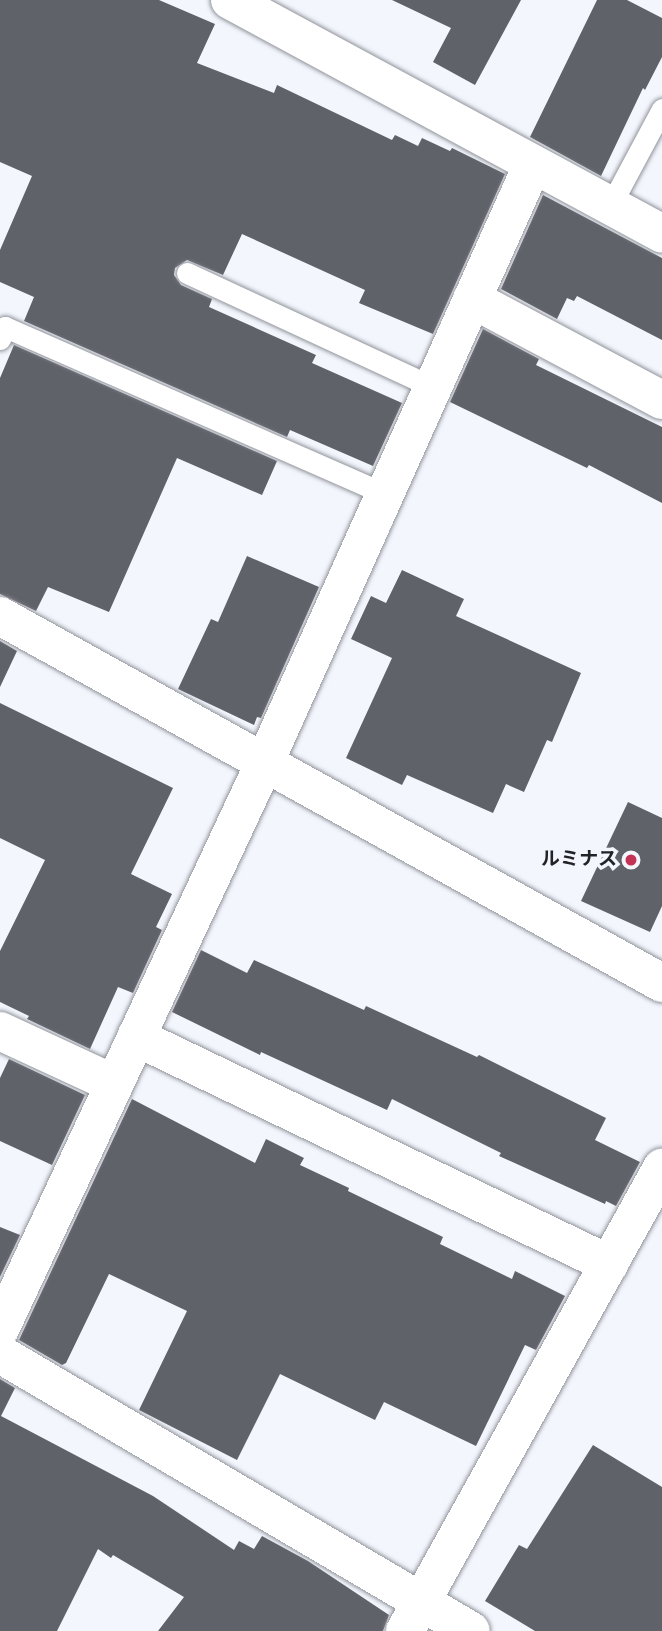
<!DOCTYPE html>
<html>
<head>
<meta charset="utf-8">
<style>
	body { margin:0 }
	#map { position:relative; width:662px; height:1631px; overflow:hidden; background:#f3f6fd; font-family:Signika,"Noto Sans JP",sans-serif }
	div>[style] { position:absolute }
	.building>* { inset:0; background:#606269 }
	.roads { filter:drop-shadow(0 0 2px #90939a) drop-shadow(0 0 2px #90939a) }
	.service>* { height:21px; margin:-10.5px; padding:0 10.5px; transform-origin:10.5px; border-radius:10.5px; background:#fff }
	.minor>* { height:38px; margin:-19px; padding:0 19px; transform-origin:19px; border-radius:19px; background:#fff }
	.dots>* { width:19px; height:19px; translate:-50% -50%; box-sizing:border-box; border:4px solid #f3f6fd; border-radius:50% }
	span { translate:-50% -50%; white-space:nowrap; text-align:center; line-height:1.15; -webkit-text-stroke:7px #f3f6fd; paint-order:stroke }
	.poi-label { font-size:19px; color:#222326; font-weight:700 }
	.right { translate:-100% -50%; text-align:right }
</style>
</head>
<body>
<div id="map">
	<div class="building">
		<div style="clip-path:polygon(0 0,159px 0,215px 24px,197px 63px,274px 93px,277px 85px,392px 140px,395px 135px,418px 146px,422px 138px,450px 151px,452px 148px,505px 174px,433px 334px,359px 303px,365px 290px,242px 234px,223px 275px,187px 260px,175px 268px,174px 275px,181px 285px,212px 299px,209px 307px,316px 355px,312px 363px,402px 403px,373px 466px,290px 430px,287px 437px,24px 321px,34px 297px,0 282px,0 250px,32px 176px,0 162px)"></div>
		<div style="clip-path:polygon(392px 0,521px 0,475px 85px,433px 62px,451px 28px)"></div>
		<div style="clip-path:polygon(597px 0,627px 0,662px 18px,662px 57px,645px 90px,643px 88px,601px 176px,530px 137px)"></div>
		<div style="clip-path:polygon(543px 195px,662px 258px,662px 340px,577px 296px,574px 301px,567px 298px,557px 319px,501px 289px)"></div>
		<div style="clip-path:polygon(483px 329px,539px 359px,536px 365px,662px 427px,662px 503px,589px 465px,587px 468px,450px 402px)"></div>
		<div style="clip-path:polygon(14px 345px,277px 461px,262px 495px,177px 458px,109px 612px,48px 587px,36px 611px,0 594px,0 378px)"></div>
		<div style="clip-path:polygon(247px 556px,319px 587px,261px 718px,257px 717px,254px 725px,178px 689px,211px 619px,218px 622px)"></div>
		<div style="clip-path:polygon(402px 570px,464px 599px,456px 616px,581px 673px,552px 742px,547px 740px,524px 792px,506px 784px,493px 813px,407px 775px,402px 785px,346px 758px,392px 658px,351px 639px,371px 596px,386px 603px)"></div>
		<div style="clip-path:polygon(0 641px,17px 651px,0 687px)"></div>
		<div style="clip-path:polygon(0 703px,173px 788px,131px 874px,172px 894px,156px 927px,162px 930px,133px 993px,118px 987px,90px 1049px,27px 1019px,29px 1016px,0 1002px,0 951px,45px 860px,0 838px)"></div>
		<div style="clip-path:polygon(628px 802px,662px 818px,662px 906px,650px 932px,581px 901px)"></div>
		<div style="clip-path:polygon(201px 950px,247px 973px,254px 960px,364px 1010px,366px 1006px,477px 1057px,479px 1055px,606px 1118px,595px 1140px,640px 1162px,616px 1206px,606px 1201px,605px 1204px,499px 1156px,501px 1153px,392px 1099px,387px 1110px,261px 1052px,260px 1055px,172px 1012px)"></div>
		<div style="clip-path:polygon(9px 1059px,85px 1095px,52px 1165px,0 1141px,0 1078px)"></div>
		<div style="clip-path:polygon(132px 1099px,255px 1163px,266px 1139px,304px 1158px,300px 1165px,349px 1188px,348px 1191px,443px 1237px,440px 1244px,512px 1279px,515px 1271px,565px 1296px,536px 1350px,525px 1345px,476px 1446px,384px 1402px,375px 1420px,280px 1374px,237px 1460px,139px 1410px,187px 1311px,109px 1274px,66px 1363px,62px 1365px,19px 1340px)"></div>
		<div style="clip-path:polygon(0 1227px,20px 1235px,0 1277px)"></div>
		<div style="clip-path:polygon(0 1379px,15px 1388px,1px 1416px,153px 1496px,234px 1550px,239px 1541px,254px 1549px,262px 1536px,308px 1561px,389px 1615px,383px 1631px,158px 1631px,184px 1597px,113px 1555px,111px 1558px,98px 1549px,57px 1631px,0 1631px)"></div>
		<div style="clip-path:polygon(593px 1445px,662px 1487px,662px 1631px,535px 1631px,485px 1601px,519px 1545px,527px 1549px)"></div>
	</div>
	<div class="roads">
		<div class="service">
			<div style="left:610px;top:206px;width:110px;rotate:-61.8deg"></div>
			<div style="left:187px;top:273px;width:271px;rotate:24.9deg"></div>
			<div style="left:0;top:339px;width:13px;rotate:-67deg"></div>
			<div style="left:5px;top:327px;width:415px;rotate:23.7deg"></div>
		</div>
		<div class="minor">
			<div style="left:230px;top:0;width:491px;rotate:28.4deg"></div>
			<div style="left:472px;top:299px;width:215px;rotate:28deg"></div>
			<div style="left:0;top:616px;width:757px;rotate:29deg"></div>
			<div style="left:0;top:1031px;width:126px;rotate:24.9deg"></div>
			<div style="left:136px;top:1037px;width:525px;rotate:25.64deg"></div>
			<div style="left:0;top:1329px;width:624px;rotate:-64.96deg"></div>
			<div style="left:264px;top:764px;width:655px;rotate:-65.86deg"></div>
			<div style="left:0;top:1354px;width:546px;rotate:30.46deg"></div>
			<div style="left:405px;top:1631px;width:530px;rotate:-60.97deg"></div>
		</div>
	</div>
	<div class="dots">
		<div style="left:631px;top:860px;background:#c23356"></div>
	</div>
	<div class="poi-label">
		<span class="right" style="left:617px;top:860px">ルミナス</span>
	</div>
</div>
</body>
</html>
